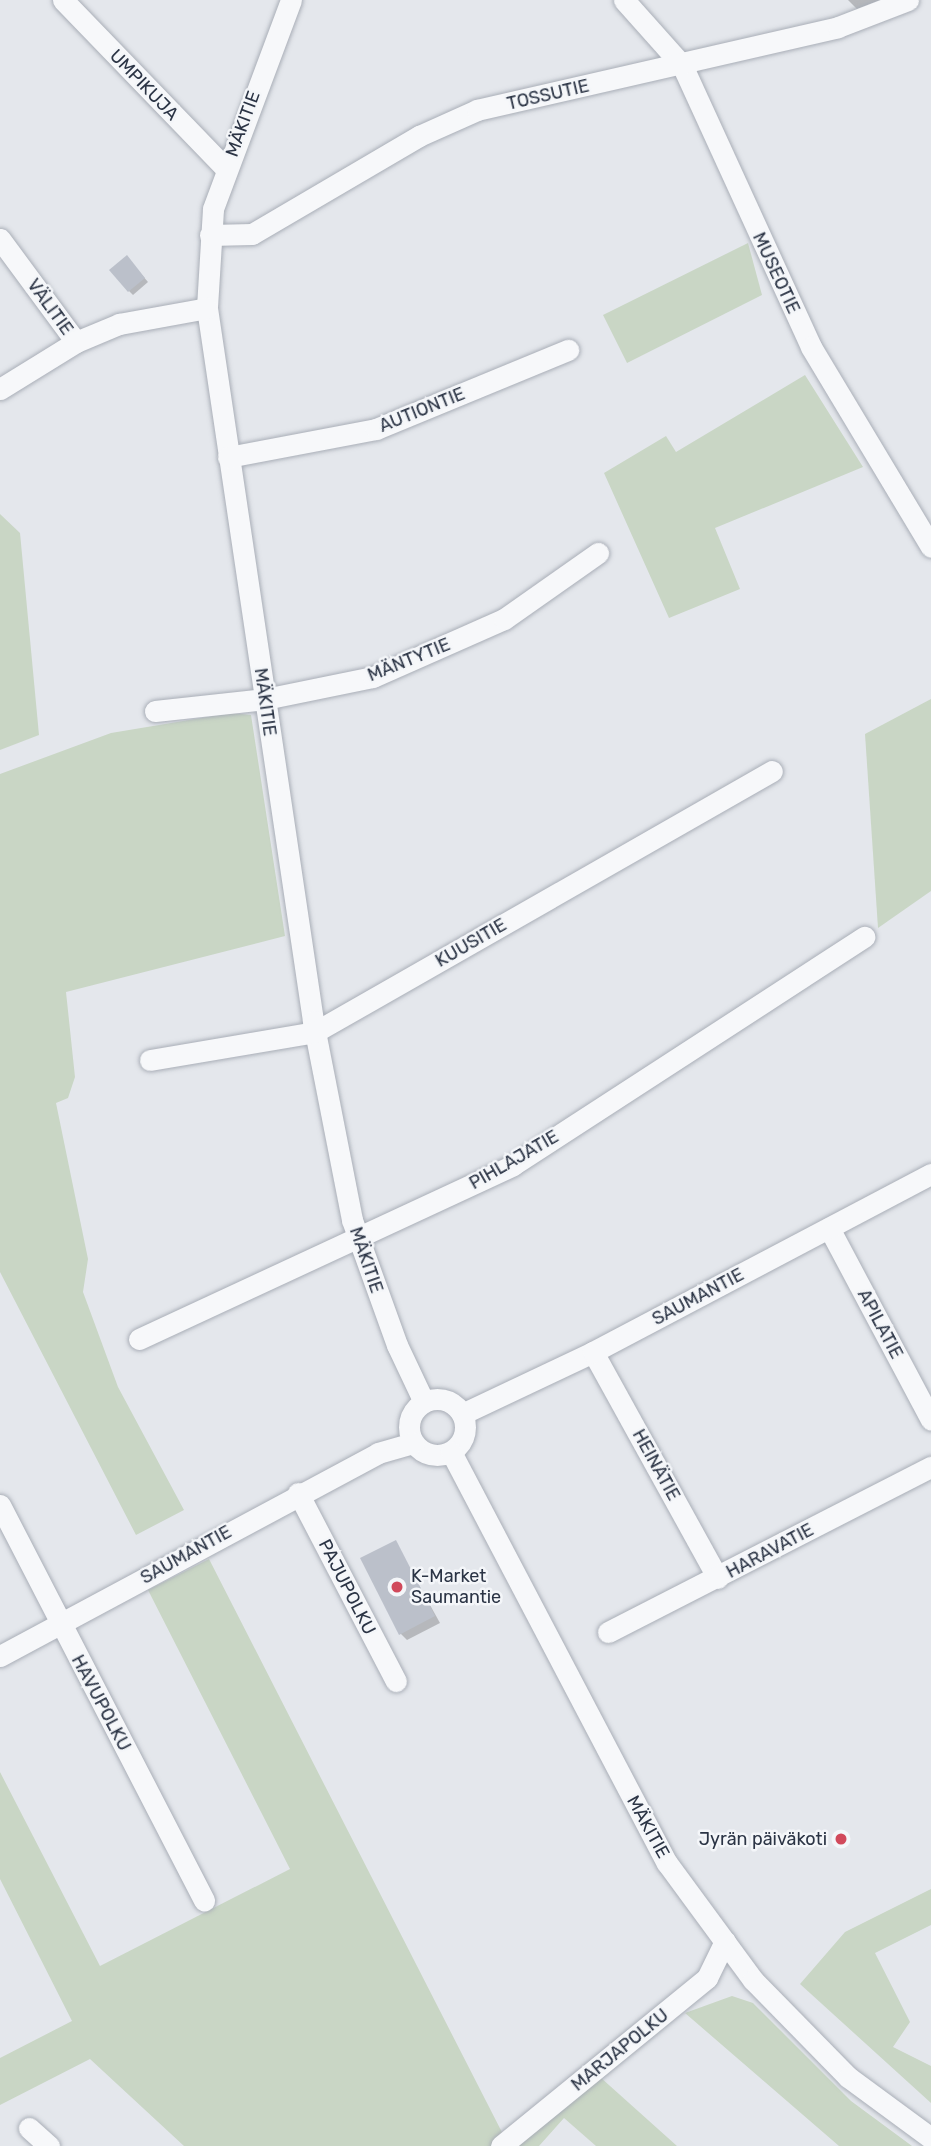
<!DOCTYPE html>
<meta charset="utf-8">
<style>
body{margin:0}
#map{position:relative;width:931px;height:2146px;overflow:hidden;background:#e4e7ec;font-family:Rubik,sans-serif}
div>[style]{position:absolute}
.green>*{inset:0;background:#c9d6c5}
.shadow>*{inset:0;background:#0003}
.building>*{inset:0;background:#bbc0ca}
.roads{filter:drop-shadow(0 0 2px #a9aeb7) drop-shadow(0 0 2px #a9aeb7)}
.minor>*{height:21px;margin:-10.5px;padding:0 10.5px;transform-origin:10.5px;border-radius:10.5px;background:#f7f8fa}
.minor>.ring{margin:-10.5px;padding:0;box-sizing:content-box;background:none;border:21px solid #f7f8fa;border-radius:50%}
.dots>*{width:19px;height:19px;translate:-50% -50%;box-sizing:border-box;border:4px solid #f4f6f9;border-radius:50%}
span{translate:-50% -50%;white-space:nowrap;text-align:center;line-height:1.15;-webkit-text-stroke:5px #f4f6f9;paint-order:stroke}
.street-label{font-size:18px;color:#2b3445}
.poi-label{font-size:18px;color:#2b3445}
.left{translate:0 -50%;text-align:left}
.right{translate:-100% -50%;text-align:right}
</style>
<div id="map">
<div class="green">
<i style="clip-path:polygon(748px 243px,762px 295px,627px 363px,603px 315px)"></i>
<i style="clip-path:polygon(805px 375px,863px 467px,715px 528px,740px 589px,669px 618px,604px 473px,666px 436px,676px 452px)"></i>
<i style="clip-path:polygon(0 514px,20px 533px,39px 735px,0 750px)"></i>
<i style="clip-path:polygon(931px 699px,931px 891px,878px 928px,865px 734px)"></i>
<i style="clip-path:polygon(231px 713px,251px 715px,285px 936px,66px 992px,75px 1077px,68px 1098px,56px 1103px,88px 1259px,83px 1292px,118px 1387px,184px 1510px,136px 1535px,0 1272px,0 774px,111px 733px)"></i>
<i style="clip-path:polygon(209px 1559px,509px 2146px,184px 2146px,90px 2059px,0 2105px,0 2058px,72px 2021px,0 1879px,0 1772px,100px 1966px,290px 1869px,148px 1590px)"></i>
<i style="clip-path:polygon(931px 1889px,931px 1925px,875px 1953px,910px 2022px,893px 2047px,931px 2066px,931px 2103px,800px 1984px,845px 1932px)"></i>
<i style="clip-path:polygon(732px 1996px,753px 2003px,851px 2101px,912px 2146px,839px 2146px,685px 2013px)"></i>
<i style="clip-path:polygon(600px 2077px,677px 2146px,596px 2146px,564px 2118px,539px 2146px,510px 2146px)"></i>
</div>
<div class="shadow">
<i style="clip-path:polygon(848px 0,880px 0,857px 9px)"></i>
<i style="clip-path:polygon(130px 261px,148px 282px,133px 295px,129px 291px)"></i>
<i style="clip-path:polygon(395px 1542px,440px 1623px,407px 1640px,401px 1634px)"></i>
</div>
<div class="building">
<i style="clip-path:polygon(127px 255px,145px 278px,128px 292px,109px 270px)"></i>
<i style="clip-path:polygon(396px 1540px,435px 1616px,399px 1635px,360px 1558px)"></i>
</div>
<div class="roads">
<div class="minor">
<i style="left:63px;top:0;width:235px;rotate:46deg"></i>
<i style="left:291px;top:0;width:223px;rotate:110.5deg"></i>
<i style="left:213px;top:209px;width:99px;rotate:93.5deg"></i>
<i style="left:207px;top:308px;width:721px;rotate:81.54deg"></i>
<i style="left:313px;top:1021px;width:203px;rotate:78.9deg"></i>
<i style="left:352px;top:1220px;width:133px;rotate:70.2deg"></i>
<i style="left:397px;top:1345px;width:63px;rotate:64.7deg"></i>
<i style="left:624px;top:0;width:87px;rotate:48.3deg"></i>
<i style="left:682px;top:65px;width:310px;rotate:65.4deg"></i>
<i style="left:811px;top:347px;width:233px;rotate:59deg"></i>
<i style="left:210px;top:235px;width:42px;rotate:-1.4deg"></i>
<i style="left:252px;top:234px;width:194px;rotate:-30.4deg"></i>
<i style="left:419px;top:136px;width:64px;rotate:-24.1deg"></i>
<i style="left:477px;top:110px;width:370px;rotate:-12.9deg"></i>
<i style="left:838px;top:27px;width:75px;rotate:-21.1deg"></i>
<i style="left:0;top:239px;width:128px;rotate:53.6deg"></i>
<i style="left:0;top:389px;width:89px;rotate:-31.7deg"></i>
<i style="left:76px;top:342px;width:47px;rotate:-22.7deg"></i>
<i style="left:119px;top:324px;width:89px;rotate:-10.3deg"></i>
<i style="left:228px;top:457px;width:151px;rotate:-10.7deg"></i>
<i style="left:376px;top:429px;width:208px;rotate:-22.4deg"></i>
<i style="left:155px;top:711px;width:111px;rotate:-6.2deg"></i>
<i style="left:265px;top:699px;width:110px;rotate:-11.5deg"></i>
<i style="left:373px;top:677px;width:143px;rotate:-23.9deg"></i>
<i style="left:504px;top:619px;width:115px;rotate:-35.1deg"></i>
<i style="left:150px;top:1060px;width:167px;rotate:-9.6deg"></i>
<i style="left:315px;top:1032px;width:526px;rotate:-29.73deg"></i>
<i style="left:829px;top:1228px;width:217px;rotate:62deg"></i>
<i style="left:139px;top:1339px;width:412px;rotate:-24.9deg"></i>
<i style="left:513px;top:1165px;width:419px;rotate:-33deg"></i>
<i style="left:593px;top:1352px;width:258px;rotate:61.1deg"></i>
<i class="ring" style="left:409px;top:1399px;width:35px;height:35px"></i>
<i style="left:462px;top:1414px;width:145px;rotate:-25.3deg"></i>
<i style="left:593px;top:1352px;width:382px;rotate:-27.8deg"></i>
<i style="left:451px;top:1452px;width:464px;rotate:62.3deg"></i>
<i style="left:667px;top:1863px;width:145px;rotate:53.7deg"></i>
<i style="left:753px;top:1980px;width:136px;rotate:45.6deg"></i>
<i style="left:848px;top:2077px;width:103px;rotate:36.3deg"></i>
<i style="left:298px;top:1493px;width:212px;rotate:62.5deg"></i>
<i style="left:0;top:1505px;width:445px;rotate:62.7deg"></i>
<i style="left:608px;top:1632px;width:363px;rotate:-27.1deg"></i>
<i style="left:0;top:1656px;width:429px;rotate:-28.2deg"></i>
<i style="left:378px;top:1453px;width:37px;rotate:-16deg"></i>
<i style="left:29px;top:2128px;width:27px;rotate:42deg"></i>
<i style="left:501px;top:2146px;width:266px;rotate:-39.2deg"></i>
<i style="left:707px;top:1978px;width:41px;rotate:-64.1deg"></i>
</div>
</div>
<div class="dots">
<i style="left:397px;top:1587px;background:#d1495b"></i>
<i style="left:841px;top:1839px;background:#d1495b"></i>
</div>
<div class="street-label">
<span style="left:144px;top:85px;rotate:46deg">UMPIKUJA</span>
<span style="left:548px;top:95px;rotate:-13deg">TOSSUTIE</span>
<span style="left:243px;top:124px;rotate:-70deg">MÄKITIE</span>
<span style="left:776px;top:273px;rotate:65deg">MUSEOTIE</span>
<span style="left:50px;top:307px;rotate:54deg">VÄLITIE</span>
<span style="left:422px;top:410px;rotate:-22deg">AUTIONTIE</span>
<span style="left:409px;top:660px;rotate:-22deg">MÄNTYTIE</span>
<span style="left:265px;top:702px;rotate:82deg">MÄKITIE</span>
<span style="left:471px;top:943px;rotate:-30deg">KUUSITIE</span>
<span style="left:514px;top:1160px;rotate:-30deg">PIHLAJATIE</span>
<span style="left:366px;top:1260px;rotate:71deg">MÄKITIE</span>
<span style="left:698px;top:1297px;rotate:-28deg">SAUMANTIE</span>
<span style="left:880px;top:1324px;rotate:62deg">APILATIE</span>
<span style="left:656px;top:1465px;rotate:61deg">HEINÄTIE</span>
<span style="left:770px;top:1551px;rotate:-28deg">HARAVATIE</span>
<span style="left:186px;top:1555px;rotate:-29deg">SAUMANTIE</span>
<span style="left:347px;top:1587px;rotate:63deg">PAJUPOLKU</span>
<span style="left:101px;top:1703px;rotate:62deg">HAVUPOLKU</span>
<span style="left:648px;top:1827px;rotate:61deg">MÄKITIE</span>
<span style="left:620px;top:2050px;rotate:-39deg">MARJAPOLKU</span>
</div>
<div class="poi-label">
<span class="left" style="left:411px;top:1587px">K-Market<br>Saumantie</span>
<span class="right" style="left:827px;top:1839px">Jyrän päiväkoti</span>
</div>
</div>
